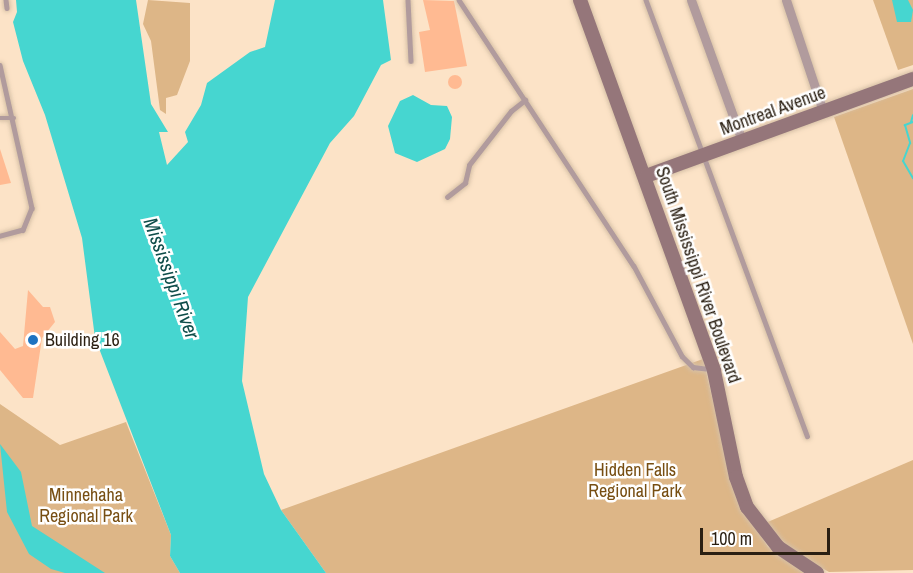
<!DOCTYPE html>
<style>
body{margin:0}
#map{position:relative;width:913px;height:573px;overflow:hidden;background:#fce3c7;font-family:"Archivo Narrow",sans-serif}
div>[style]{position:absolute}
.green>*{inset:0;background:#ddb687}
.water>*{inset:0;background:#46d6d0}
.stream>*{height:2px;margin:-1px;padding:0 1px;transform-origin:1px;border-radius:1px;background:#46d6d0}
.building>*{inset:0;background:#ffba92}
.round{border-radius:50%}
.roads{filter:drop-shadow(0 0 2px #d6c0a6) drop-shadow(0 0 2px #d6c0a6)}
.lane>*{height:4.5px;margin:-2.25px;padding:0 2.25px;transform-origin:2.25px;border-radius:2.25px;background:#b19b9d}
.street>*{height:9px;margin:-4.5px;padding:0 4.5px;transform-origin:4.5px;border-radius:4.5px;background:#b19b9d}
.secondary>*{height:14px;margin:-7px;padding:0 7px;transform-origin:7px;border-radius:7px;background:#95767a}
.dots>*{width:16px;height:16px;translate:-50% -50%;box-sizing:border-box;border:3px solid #fff;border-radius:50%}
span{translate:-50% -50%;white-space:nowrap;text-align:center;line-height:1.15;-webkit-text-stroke:5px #fff;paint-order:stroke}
.street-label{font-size:18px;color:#2a1f12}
.poi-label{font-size:18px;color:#2a1f12}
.left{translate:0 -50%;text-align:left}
.park-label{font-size:18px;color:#774e12}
.water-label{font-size:20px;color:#0e4d4a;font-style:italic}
.scale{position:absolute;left:700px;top:528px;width:130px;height:27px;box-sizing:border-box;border:3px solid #2a1f12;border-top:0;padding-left:8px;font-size:18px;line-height:21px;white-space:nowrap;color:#2a1f12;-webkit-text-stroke:4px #fff;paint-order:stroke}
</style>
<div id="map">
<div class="green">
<i style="clip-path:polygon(148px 0,190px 3px,190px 61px,177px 95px,166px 98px,166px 114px,160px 110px,151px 41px,143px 24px)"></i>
<i style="clip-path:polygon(873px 0,913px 0,913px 65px,898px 70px)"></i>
<i style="clip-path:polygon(913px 89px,913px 344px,834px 117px)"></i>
<i style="clip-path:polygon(703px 359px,736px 498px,768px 547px,804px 573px,326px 573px,281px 510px)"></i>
<i style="clip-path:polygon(0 404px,60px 445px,126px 422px,171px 535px,170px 556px,180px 573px,0 573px)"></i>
<i style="clip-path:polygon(913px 460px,913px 570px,829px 572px,782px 546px,763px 524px)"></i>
</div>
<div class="water">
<i style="clip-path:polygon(16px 0,136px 0,151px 104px,168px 132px,159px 132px,167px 165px,188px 142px,185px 132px,201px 105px,207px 83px,250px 52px,265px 47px,275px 0,383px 0,391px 60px,381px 65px,354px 116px,330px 143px,248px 297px,242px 381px,264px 474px,281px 510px,326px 573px,180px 573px,170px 556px,171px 535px,95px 338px,82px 238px,45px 115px,23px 61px,13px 22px,17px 12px)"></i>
<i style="clip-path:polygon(892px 0,908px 0,913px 10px,911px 22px,897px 22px)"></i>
<i style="clip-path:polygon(413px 95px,431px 105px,447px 106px,452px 117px,450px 139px,445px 149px,417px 162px,395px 153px,388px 126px,400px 101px)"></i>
<i style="clip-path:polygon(0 444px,21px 472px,32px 526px,105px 573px,65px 573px,51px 569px,29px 554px,7px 512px)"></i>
</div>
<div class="stream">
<i style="left:911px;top:122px;width:7px;rotate:-74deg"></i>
<i style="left:913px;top:122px;width:9px;rotate:159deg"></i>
<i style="left:905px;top:125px;width:19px;rotate:74deg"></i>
<i style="left:910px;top:143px;width:19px;rotate:111deg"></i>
<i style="left:903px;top:161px;width:20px;rotate:60deg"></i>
</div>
<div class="building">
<i style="clip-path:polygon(423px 0,454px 1px,467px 66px,425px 72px,419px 32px,430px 30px)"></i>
<i class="round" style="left:448px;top:75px;width:14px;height:14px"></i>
<i style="clip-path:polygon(0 149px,11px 183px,0 185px)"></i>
<i style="clip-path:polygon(28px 290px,43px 307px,50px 307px,55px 322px,42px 338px,33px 398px,23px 398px,0 370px,0 332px,15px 349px,23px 346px)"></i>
</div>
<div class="roads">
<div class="lane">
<i style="left:6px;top:0;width:8px;rotate:83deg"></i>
<i style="left:408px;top:0;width:61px;rotate:87.2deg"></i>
<i style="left:459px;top:0;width:318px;rotate:56.7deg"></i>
<i style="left:634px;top:266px;width:102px;rotate:61.9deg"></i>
<i style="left:682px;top:356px;width:16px;rotate:45deg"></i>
<i style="left:693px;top:367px;width:17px;rotate:7deg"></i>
<i style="left:646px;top:0;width:465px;rotate:69.7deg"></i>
<i style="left:0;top:65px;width:147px;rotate:77.4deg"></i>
<i style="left:32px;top:208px;width:24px;rotate:112deg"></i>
<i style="left:23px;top:230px;width:24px;rotate:165deg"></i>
<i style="left:0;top:118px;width:14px"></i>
<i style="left:447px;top:197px;width:23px;rotate:-38deg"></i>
<i style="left:465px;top:183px;width:18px;rotate:-77deg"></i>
<i style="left:469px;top:165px;width:68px;rotate:-52.1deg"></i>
<i style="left:511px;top:111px;width:18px;rotate:-38deg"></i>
</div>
<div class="street">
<i style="left:691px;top:0;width:150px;rotate:70.1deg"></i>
<i style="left:786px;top:0;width:117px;rotate:71.6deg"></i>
</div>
<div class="secondary">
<i style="left:580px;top:0;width:394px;rotate:70.1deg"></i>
<i style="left:714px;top:371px;width:108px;rotate:78.3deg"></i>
<i style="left:736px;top:477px;width:32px;rotate:70deg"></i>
<i style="left:747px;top:507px;width:51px;rotate:52.2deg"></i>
<i style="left:778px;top:547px;width:47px;rotate:33.7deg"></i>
<i style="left:646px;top:176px;width:284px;rotate:-20deg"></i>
</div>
</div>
<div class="dots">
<i style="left:33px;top:340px;background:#1d73c1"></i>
</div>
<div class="street-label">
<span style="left:773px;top:111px;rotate:-20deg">Montreal Avenue</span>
<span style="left:698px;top:275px;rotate:71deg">South Mississippi River Boulevard</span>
</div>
<div class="poi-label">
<span class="left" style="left:45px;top:340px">Building 16</span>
</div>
<div class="park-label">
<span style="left:635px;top:481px">Hidden Falls<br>Regional Park</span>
<span style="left:86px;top:506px">Minnehaha<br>Regional Park</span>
</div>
<div class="water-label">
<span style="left:172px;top:278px;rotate:70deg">Mississippi River</span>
</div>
<div class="scale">100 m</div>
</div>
